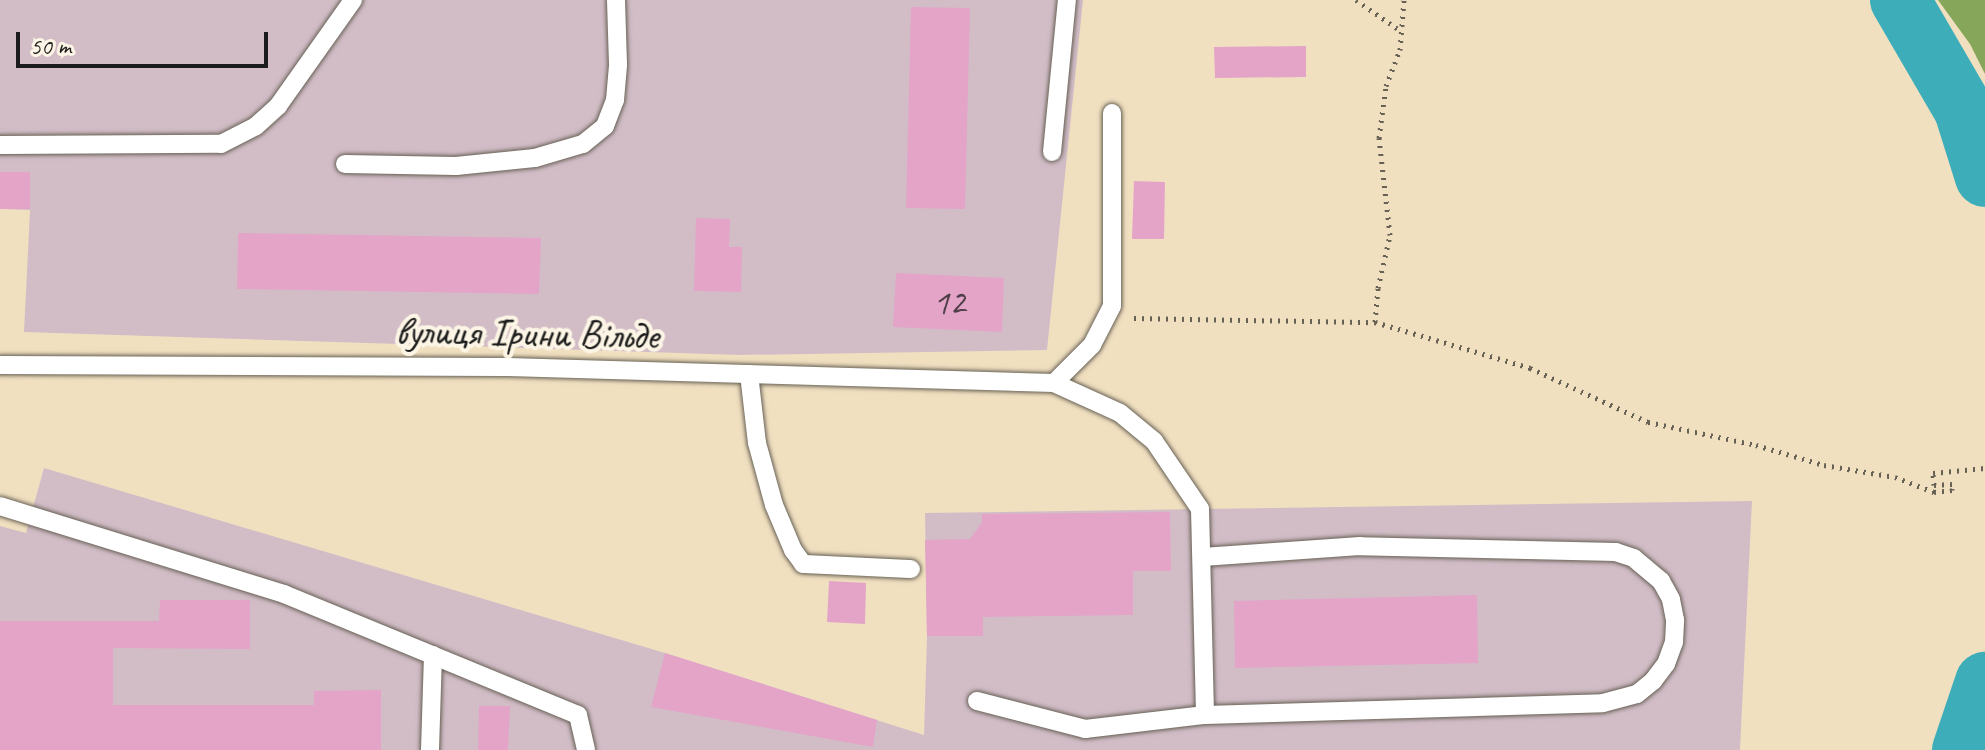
<!DOCTYPE html>
<meta charset="utf-8">
<style>
body{margin:0}
#map{position:relative;width:1985px;height:750px;overflow:hidden;background:#f1e0c0;font-family:Caveat,sans-serif}
div>[style]{position:absolute}
.industrial>*{inset:0;background:#d2bdc7}
.forest>*{inset:0;background:#86a65a}
.river>*{height:60px;margin:-30px;padding:0 30px;transform-origin:30px;border-radius:30px;background:#3dadba}
.building>*{inset:0;background:#e3a4c8}
.path>*{height:5px;margin-top:-2.5px;transform-origin:0;background:repeating-linear-gradient(90deg,#676155 0 2px,transparent 0 8px)}
.roads{filter:drop-shadow(0 0 2px #676155) drop-shadow(0 0 2px #676155)}
.service>*{height:18px;margin:-9px;padding:0 9px;transform-origin:9px;border-radius:9px;background:#fff}
span{translate:-50% -50%;white-space:nowrap;text-align:center;line-height:1.15;-webkit-text-stroke:8px #fcf5e5;paint-order:stroke}
.number-label{font-size:36px;color:#4e3e47}
.number-label span{-webkit-text-stroke-width:0}
.street-label{font-size:40px;color:#1c1c1c}
.scale{position:absolute;left:16px;top:32px;width:252px;height:36px;box-sizing:border-box;border:4px solid #1c1c1c;border-top:0;padding-left:10px;font-size:24px;line-height:28px;white-space:nowrap;color:#1c1c1c;-webkit-text-stroke:6px #fcf5e5;paint-order:stroke}
</style>
<div id="map">
<div class="industrial">
<i style="clip-path:polygon(0 0,1083px 0,1047px 350px,740px 355px,24px 332px,30px 210px,0 209px)"></i>
<i style="clip-path:polygon(44px 468px,665px 653px,924px 735px,927px 636px,925px 513px,1752px 501px,1740px 750px,0 750px,0 526px,26px 533px)"></i>
</div>
<div class="forest">
<i style="clip-path:polygon(1938px 0,1985px 0,1985px 74px,1970px 44px)"></i>
</div>
<div class="river">
<i style="left:1900px;top:0;width:127px;rotate:59.8deg"></i>
<i style="left:1964px;top:110px;width:70px;rotate:72.6deg"></i>
<i style="left:1962px;top:750px;width:72px;rotate:-71.3deg"></i>
</div>
<div class="building">
<i style="clip-path:polygon(911px 7px,970px 8px,965px 209px,906px 208px)"></i>
<i style="clip-path:polygon(1306px 46px,1306px 77px,1215px 78px,1214px 47px)"></i>
<i style="clip-path:polygon(0 172px,30px 172px,30px 209px,0 209px)"></i>
<i style="clip-path:polygon(1134px 181px,1165px 182px,1164px 239px,1132px 239px)"></i>
<i style="clip-path:polygon(696px 218px,730px 219px,729px 247px,742px 247px,741px 292px,694px 291px)"></i>
<i style="clip-path:polygon(238px 233px,541px 238px,539px 294px,237px 289px)"></i>
<i style="clip-path:polygon(896px 273px,1004px 278px,1002px 332px,893px 327px)"></i>
<i style="clip-path:polygon(1170px 512px,1171px 571px,1133px 571px,1133px 615px,983px 617px,983px 636px,927px 636px,925px 540px,970px 539px,982px 522px,982px 514px)"></i>
<i style="clip-path:polygon(829px 581px,866px 583px,865px 624px,827px 622px)"></i>
<i style="clip-path:polygon(1477px 595px,1478px 663px,1235px 668px,1234px 601px)"></i>
<i style="clip-path:polygon(160px 600px,250px 600px,250px 649px,113px 648px,113px 705px,314px 705px,314px 691px,381px 690px,381px 750px,0 750px,0 621px,159px 621px)"></i>
<i style="clip-path:polygon(665px 653px,877px 720px,873px 747px,651px 707px)"></i>
<i style="clip-path:polygon(479px 706px,510px 706px,508px 750px,478px 750px)"></i>
</div>
<div class="path">
<i style="left:1356px;top:0;width:55px;rotate:34.6deg"></i>
<i style="left:1134px;top:318px;width:241px;rotate:1deg"></i>
<i style="left:1375px;top:322px;width:162px;rotate:16.5deg"></i>
<i style="left:1530px;top:368px;width:130px;rotate:24.6deg"></i>
<i style="left:1648px;top:422px;width:110px;rotate:12deg"></i>
<i style="left:1756px;top:445px;width:71px;rotate:16.4deg"></i>
<i style="left:1824px;top:465px;width:72px;rotate:9.6deg"></i>
<i style="left:1895px;top:477px;width:42px;rotate:21deg"></i>
<i style="left:1934px;top:492px;width:18px;rotate:-6deg"></i>
<i style="left:1952px;top:490px;width:6px;rotate:-90deg"></i>
<i style="left:1375px;top:322px;width:34px;rotate:-85deg"></i>
<i style="left:1378px;top:288px;width:54px;rotate:-77.2deg"></i>
<i style="left:1390px;top:235px;width:98px;rotate:-96.5deg"></i>
<i style="left:1379px;top:138px;width:52px;rotate:-82.3deg"></i>
<i style="left:1386px;top:86px;width:39px;rotate:-69deg"></i>
<i style="left:1400px;top:50px;width:50px;rotate:-85.4deg"></i>
<i style="left:1952px;top:484px;width:18px;rotate:177deg"></i>
<i style="left:1934px;top:485px;width:12px;rotate:-95deg"></i>
<i style="left:1933px;top:473px;width:52px;rotate:-5.5deg"></i>
</div>
<div class="roads">
<div class="service">
<i style="left:0;top:145px;width:221px;rotate:-0.3deg"></i>
<i style="left:221px;top:144px;width:39px;rotate:-27deg"></i>
<i style="left:256px;top:126px;width:30px;rotate:-42deg"></i>
<i style="left:278px;top:106px;width:130px;rotate:-54.7deg"></i>
<i style="left:1052px;top:152px;width:153px;rotate:-84.4deg"></i>
<i style="left:345px;top:164px;width:111px;rotate:1deg"></i>
<i style="left:456px;top:166px;width:79px;rotate:-5.8deg"></i>
<i style="left:535px;top:158px;width:50px;rotate:-16.3deg"></i>
<i style="left:583px;top:144px;width:28px;rotate:-39deg"></i>
<i style="left:605px;top:126px;width:28px;rotate:-69deg"></i>
<i style="left:615px;top:100px;width:36px;rotate:-85deg"></i>
<i style="left:618px;top:64px;width:64px;rotate:-91.8deg"></i>
<i style="left:0;top:365px;width:508px;rotate:0.23deg"></i>
<i style="left:508px;top:367px;width:546px;rotate:1.68deg"></i>
<i style="left:1054px;top:383px;width:72px;rotate:24.4deg"></i>
<i style="left:1120px;top:413px;width:44px;rotate:39.5deg"></i>
<i style="left:1154px;top:441px;width:82px;rotate:55.9deg"></i>
<i style="left:1200px;top:509px;width:206px;rotate:88.6deg"></i>
<i style="left:749px;top:374px;width:69px;rotate:83.4deg"></i>
<i style="left:757px;top:443px;width:64px;rotate:74.7deg"></i>
<i style="left:774px;top:505px;width:49px;rotate:67.1deg"></i>
<i style="left:793px;top:550px;width:17px;rotate:54deg"></i>
<i style="left:803px;top:564px;width:108px;rotate:2.7deg"></i>
<i style="left:1054px;top:383px;width:54px;rotate:-45deg"></i>
<i style="left:1092px;top:345px;width:44px;rotate:-62.9deg"></i>
<i style="left:1112px;top:306px;width:193px;rotate:-90deg"></i>
<i style="left:0;top:506px;width:297px;rotate:17.2deg"></i>
<i style="left:284px;top:594px;width:318px;rotate:22.4deg"></i>
<i style="left:578px;top:715px;width:36px;rotate:77deg"></i>
<i style="left:977px;top:701px;width:112px;rotate:14.5deg"></i>
<i style="left:1085px;top:729px;width:121px;rotate:-6.7deg"></i>
<i style="left:1205px;top:715px;width:398px;rotate:-1.7deg"></i>
<i style="left:1603px;top:703px;width:35px;rotate:-15deg"></i>
<i style="left:1637px;top:694px;width:21px;rotate:-39deg"></i>
<i style="left:1653px;top:681px;width:21px;rotate:-53deg"></i>
<i style="left:1666px;top:664px;width:23px;rotate:-70deg"></i>
<i style="left:1674px;top:642px;width:22px;rotate:-87deg"></i>
<i style="left:1675px;top:620px;width:21px;rotate:-101deg"></i>
<i style="left:1671px;top:599px;width:21px;rotate:-119deg"></i>
<i style="left:1661px;top:581px;width:35px;rotate:-140deg"></i>
<i style="left:1634px;top:558px;width:19px;rotate:-162deg"></i>
<i style="left:1616px;top:552px;width:256px;rotate:-178.7deg"></i>
<i style="left:1360px;top:546px;width:158px;rotate:176deg"></i>
<i style="left:430px;top:750px;width:95px;rotate:-88.2deg"></i>
</div>
</div>
<div class="number-label">
<span style="left:949px;top:303px">12</span>
</div>
<div class="street-label">
<span style="left:527px;top:333px;rotate:1deg">вулиця Ірини Вільде</span>
</div>
<div class="scale">50 m</div>
</div>
